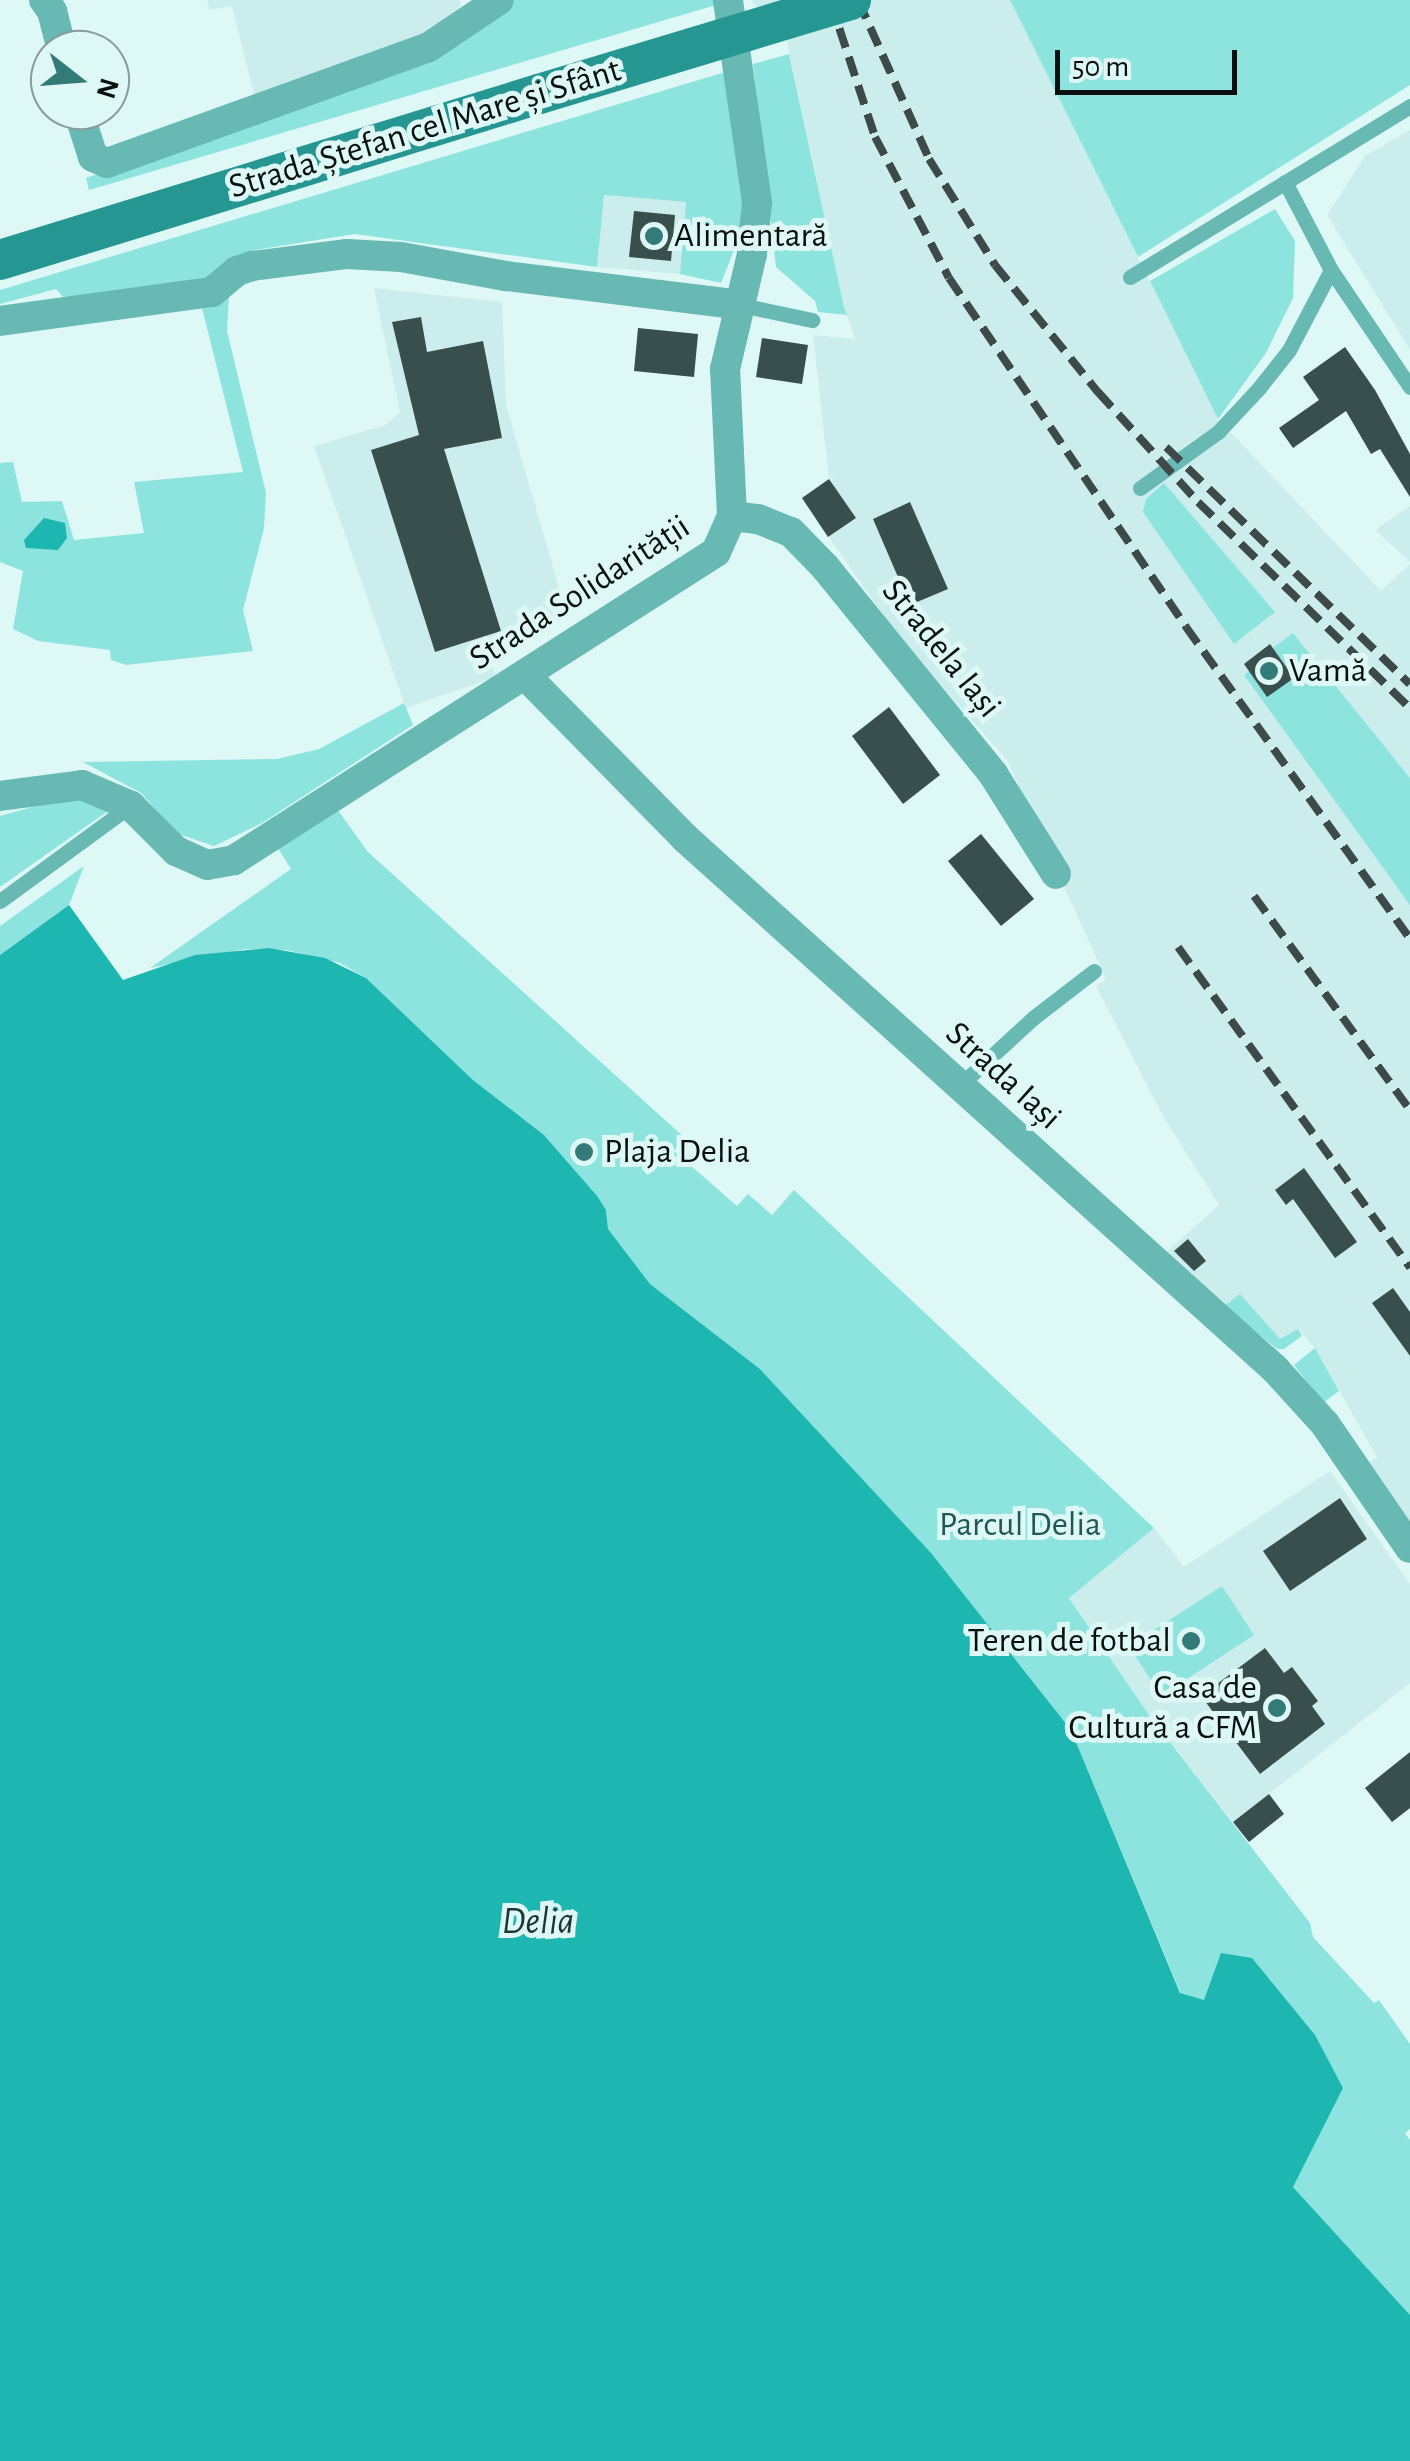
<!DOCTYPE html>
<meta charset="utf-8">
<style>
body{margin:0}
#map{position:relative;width:1410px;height:2461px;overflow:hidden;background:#def8f6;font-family:"Alegreya Sans",sans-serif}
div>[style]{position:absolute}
.built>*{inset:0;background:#cbeeec}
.green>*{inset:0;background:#8de4df}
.water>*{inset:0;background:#1db6b1}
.building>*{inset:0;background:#394f4e}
.service>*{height:15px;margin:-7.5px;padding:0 7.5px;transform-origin:7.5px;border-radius:7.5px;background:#68b8b4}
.minor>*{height:30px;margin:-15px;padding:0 15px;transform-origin:15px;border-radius:15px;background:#68b8b4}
.secondary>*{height:40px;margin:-20px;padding:0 20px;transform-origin:20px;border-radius:20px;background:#269692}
.rail>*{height:8px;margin-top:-4px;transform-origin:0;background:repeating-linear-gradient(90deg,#3d4a49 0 20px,transparent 0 30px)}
.secondary-bridge>*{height:40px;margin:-20px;padding:0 20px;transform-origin:20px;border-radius:20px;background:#269692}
.dots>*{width:28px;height:28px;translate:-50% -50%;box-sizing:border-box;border:5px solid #def8f6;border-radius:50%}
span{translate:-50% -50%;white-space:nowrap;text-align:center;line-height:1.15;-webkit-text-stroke:10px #def8f6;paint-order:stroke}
.street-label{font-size:35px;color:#07100f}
.poi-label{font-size:35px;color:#07100f}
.left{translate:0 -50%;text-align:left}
.right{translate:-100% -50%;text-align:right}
.park-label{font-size:35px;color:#1f5855}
.water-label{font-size:38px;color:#1e3534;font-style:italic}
.north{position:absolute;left:30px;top:30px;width:100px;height:100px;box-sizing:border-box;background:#def8f6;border:2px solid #889b9a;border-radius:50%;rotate:107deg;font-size:28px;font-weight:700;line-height:40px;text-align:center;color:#07100f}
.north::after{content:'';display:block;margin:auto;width:35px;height:45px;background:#337b78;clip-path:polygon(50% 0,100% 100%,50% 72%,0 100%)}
.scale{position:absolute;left:1055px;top:50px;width:182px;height:45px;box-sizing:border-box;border:5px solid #07100f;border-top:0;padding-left:12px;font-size:30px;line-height:35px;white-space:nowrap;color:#07100f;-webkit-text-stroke:8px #def8f6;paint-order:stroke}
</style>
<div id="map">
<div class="built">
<i style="clip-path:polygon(207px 0,460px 0,461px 6px,432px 33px,256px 102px,232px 6px,209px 10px)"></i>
<i style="clip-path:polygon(751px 0,1010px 0,1218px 419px,1381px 591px,1410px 564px,1410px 1524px,1368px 1463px,1377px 1457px,1315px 1348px,1298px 1329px,1280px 1339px,1220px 1309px,1165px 1253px,1219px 1205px,1163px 1116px,1096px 986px,1106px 979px,1007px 760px,901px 641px,802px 498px,837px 476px,829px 479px,813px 335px,855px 339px,844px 307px,786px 37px)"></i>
<i style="clip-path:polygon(1410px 130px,1410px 350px,1327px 215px,1365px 156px)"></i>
<i style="clip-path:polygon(603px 195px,686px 202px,680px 274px,597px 267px)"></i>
<i style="clip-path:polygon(374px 288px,502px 302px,506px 405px,567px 615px,488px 656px,496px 677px,406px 708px,314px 446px,386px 425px,400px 412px)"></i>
<i style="clip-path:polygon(1410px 506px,1410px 562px,1375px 530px)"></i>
<i style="clip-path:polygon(1330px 1471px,1410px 1584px,1410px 1683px,1233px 1822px,1149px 1715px,1069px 1597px,1154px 1528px,1184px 1567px)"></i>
</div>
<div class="green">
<i style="clip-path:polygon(508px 0,715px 0,716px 5px,89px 190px,86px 178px,433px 54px)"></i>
<i style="clip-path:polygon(1010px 0,1410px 0,1410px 85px,1138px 257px)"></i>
<i style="clip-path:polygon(789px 54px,844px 307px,847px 315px,818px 312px,815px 301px,776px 267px,753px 64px)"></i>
<i style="clip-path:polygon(732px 70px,745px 185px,738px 240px,721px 283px,680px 274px,686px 202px,604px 195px,597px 267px,355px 234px,255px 250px,227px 264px,211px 285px,70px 305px,56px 289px,0 304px,0 290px)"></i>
<i style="clip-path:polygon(1275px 209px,1295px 241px,1293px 298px,1266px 353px,1218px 419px,1150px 281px)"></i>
<i style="clip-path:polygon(229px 297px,227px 331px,266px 493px,264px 528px,243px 610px,253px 651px,126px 665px,111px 660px,110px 650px,38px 641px,13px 629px,23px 571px,0 562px,0 463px,13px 462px,22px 502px,62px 501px,74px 540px,144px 533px,134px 482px,243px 472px,200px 300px)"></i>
<i style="clip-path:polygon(1164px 483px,1275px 612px,1234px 644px,1143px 512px,1146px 499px)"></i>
<i style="clip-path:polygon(1293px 633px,1410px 778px,1410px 905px,1244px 675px,1249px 671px,1294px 678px,1273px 648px)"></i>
<i style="clip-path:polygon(404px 703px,413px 725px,262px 823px,214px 846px,178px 834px,141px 793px,83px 762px,277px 759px,319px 749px)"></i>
<i style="clip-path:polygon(71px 796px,108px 811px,0 887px,0 816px)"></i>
<i style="clip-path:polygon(337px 809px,368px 852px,685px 1138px,674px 1151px,737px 1206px,748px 1194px,772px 1215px,794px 1190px,1154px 1528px,1069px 1598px,1149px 1715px,1310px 1923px,1313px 1937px,1374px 2003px,1379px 2000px,1410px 2044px,1410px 2129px,1405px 2133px,1410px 2140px,1410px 2315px,1293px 2187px,1342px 2088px,1204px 2001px,1181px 1994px,1071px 1730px,930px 1553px,760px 1369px,650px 1284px,608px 1229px,606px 1210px,598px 1197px,544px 1135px,473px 1080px,366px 978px,340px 963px,287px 950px,245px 949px,150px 968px,291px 869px,274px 842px)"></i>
<i style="clip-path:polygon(84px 866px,69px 905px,0 955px,0 926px)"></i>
<i style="clip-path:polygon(1240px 1294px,1280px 1339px,1298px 1329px,1302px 1336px,1284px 1349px,1277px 1349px,1224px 1306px)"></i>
<i style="clip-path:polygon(1315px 1348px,1339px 1391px,1323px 1403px,1294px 1365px)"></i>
<i style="clip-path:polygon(1222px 1586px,1254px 1635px,1161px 1696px,1129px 1646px)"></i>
</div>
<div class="water">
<i style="clip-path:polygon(44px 518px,65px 523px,67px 538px,58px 550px,26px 548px,24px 540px)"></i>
<i style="clip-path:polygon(69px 905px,123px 980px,195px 955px,269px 948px,325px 958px,366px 978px,473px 1080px,544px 1135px,598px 1197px,606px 1210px,608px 1229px,650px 1284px,760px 1369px,931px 1553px,1071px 1730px,1180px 1993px,1204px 2000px,1221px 1953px,1252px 1958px,1315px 2035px,1343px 2088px,1293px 2187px,1410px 2315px,1410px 2461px,0 2461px,0 955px)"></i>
</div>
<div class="building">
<i style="clip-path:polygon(634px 211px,675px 215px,671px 261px,629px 257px)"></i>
<i style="clip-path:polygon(421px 317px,427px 352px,483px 341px,502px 438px,444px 449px,501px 631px,435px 652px,371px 450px,419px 435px,392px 322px)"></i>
<i style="clip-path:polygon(638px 328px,698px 334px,694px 377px,634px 371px)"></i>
<i style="clip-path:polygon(762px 338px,808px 345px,802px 384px,756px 377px)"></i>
<i style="clip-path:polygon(1345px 347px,1375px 390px,1410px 454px,1410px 497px,1380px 449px,1371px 454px,1346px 411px,1293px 448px,1279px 428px,1319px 400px,1303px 377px)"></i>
<i style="clip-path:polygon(829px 479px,856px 518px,828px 537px,802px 498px)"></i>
<i style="clip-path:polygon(910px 502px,948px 589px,910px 605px,873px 519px)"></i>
<i style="clip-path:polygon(1270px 644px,1294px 678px,1267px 697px,1244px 664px)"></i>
<i style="clip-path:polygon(889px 707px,940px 775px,903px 804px,852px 736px)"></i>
<i style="clip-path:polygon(981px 834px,1034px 899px,1001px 926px,948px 861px)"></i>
<i style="clip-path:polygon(1304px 1168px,1357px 1242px,1335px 1258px,1293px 1199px,1286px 1205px,1275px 1190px)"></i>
<i style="clip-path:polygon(1188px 1239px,1206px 1261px,1194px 1271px,1174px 1251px)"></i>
<i style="clip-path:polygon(1393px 1288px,1410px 1312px,1410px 1356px,1372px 1303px)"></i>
<i style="clip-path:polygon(1340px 1498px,1367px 1539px,1290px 1591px,1263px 1551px)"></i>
<i style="clip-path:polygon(1265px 1648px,1284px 1673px,1292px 1667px,1318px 1701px,1312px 1706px,1325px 1724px,1260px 1774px,1201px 1696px)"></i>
<i style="clip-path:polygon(1410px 1752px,1410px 1808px,1392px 1822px,1365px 1788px)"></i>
<i style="clip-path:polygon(1269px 1794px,1284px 1814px,1249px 1842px,1233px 1822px)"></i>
</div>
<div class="service">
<i style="left:1285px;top:182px;width:99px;rotate:62.4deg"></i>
<i style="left:1331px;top:270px;width:141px;rotate:56deg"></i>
<i style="left:1130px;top:277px;width:328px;rotate:-31.4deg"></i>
<i style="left:741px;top:305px;width:73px;rotate:11.9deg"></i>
<i style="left:1140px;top:488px;width:96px;rotate:-35.7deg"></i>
<i style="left:1218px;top:432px;width:60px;rotate:-47deg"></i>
<i style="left:1259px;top:388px;width:48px;rotate:-51.7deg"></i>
<i style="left:1289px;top:350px;width:90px;rotate:-62.3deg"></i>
<i style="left:0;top:901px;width:161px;rotate:-36.2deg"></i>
<i style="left:958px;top:1087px;width:102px;rotate:-42.6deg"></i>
<i style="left:1033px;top:1018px;width:77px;rotate:-37.6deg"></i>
</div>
<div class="minor">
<i style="left:44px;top:0;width:14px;rotate:54deg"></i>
<i style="left:52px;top:11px;width:40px;rotate:75.6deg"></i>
<i style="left:78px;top:110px;width:49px;rotate:72.3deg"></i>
<i style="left:93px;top:157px;width:15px;rotate:23deg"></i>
<i style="left:107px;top:163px;width:342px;rotate:-19.8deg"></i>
<i style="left:429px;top:47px;width:84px;rotate:-33.9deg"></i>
<i style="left:0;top:321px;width:214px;rotate:-7.8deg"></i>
<i style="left:212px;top:292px;width:33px;rotate:-40deg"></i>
<i style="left:237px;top:271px;width:16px;rotate:-18deg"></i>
<i style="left:252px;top:266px;width:96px;rotate:-7.2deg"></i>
<i style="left:347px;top:254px;width:54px;rotate:3.2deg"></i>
<i style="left:401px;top:257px;width:107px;rotate:10.3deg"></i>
<i style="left:506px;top:276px;width:237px;rotate:7deg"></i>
<i style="left:732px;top:516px;width:26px;rotate:7deg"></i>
<i style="left:758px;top:519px;width:35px;rotate:22deg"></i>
<i style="left:791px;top:532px;width:49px;rotate:45.8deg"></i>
<i style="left:825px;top:567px;width:267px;rotate:50.9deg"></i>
<i style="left:993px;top:774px;width:118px;rotate:57.8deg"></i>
<i style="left:526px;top:676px;width:227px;rotate:45.5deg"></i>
<i style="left:685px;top:838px;width:794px;rotate:41.99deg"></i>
<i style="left:1275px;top:1369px;width:74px;rotate:47.7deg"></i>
<i style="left:1325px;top:1424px;width:150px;rotate:55.6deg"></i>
<i style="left:0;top:796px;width:83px;rotate:-7.6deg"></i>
<i style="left:82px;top:785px;width:53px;rotate:23.2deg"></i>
<i style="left:131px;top:806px;width:64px;rotate:45deg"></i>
<i style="left:176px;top:851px;width:34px;rotate:24deg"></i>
<i style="left:207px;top:865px;width:27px;rotate:-10deg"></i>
<i style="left:234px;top:860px;width:572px;rotate:-32.58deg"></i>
<i style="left:716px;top:552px;width:39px;rotate:-66deg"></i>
<i style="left:732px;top:516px;width:147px;rotate:-92.7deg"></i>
<i style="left:725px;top:369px;width:118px;rotate:-76.8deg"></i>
<i style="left:752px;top:254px;width:52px;rotate:-84.5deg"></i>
<i style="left:757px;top:202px;width:204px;rotate:-98.2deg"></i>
</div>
<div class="secondary">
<i style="left:0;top:260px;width:564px;rotate:-17.12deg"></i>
</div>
<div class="rail">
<i style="left:830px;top:0;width:144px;rotate:71.8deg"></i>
<i style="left:875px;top:137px;width:159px;rotate:62.3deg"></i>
<i style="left:949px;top:278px;width:422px;rotate:55.8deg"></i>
<i style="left:1186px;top:627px;width:384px;rotate:54.3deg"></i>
<i style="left:858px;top:0;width:174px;rotate:65.9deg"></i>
<i style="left:929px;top:159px;width:125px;rotate:58.1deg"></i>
<i style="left:995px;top:265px;width:164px;rotate:51deg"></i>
<i style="left:1098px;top:392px;width:149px;rotate:47.7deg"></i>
<i style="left:1198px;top:502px;width:296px;rotate:44.2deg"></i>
<i style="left:1166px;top:447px;width:340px;rotate:44.2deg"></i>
<i style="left:1254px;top:896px;width:265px;rotate:53.9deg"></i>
<i style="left:1178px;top:947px;width:396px;rotate:54.1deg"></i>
</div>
<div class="secondary-bridge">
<i style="left:539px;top:94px;width:326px;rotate:-16.8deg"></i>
</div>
<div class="dots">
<i style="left:654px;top:236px;background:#337b78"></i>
<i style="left:1269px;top:671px;background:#337b78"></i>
<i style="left:584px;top:1152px;background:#337b78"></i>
<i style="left:1191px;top:1641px;background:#337b78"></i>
<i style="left:1277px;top:1708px;background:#337b78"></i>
</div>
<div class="street-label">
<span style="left:425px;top:129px;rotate:-17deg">Strada Ștefan cel Mare și Sfânt</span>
<span style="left:580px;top:593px;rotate:-33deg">Strada Solidarității</span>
<span style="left:941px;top:649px;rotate:51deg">Stradela Iași</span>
<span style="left:1003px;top:1076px;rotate:42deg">Strada Iași</span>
</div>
<div class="poi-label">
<span class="left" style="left:674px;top:236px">Alimentară</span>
<span class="left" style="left:1289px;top:671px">Vamă</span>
<span class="left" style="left:604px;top:1152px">Plaja Delia</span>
<span class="right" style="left:1171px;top:1641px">Teren de fotbal</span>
<span class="right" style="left:1257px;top:1708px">Casa de<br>Cultură a CFM</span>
</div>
<div class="park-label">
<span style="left:1020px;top:1525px">Parcul Delia</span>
</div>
<div class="water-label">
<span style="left:538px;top:1923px">Delia</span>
</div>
<div class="north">N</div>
<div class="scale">50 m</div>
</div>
